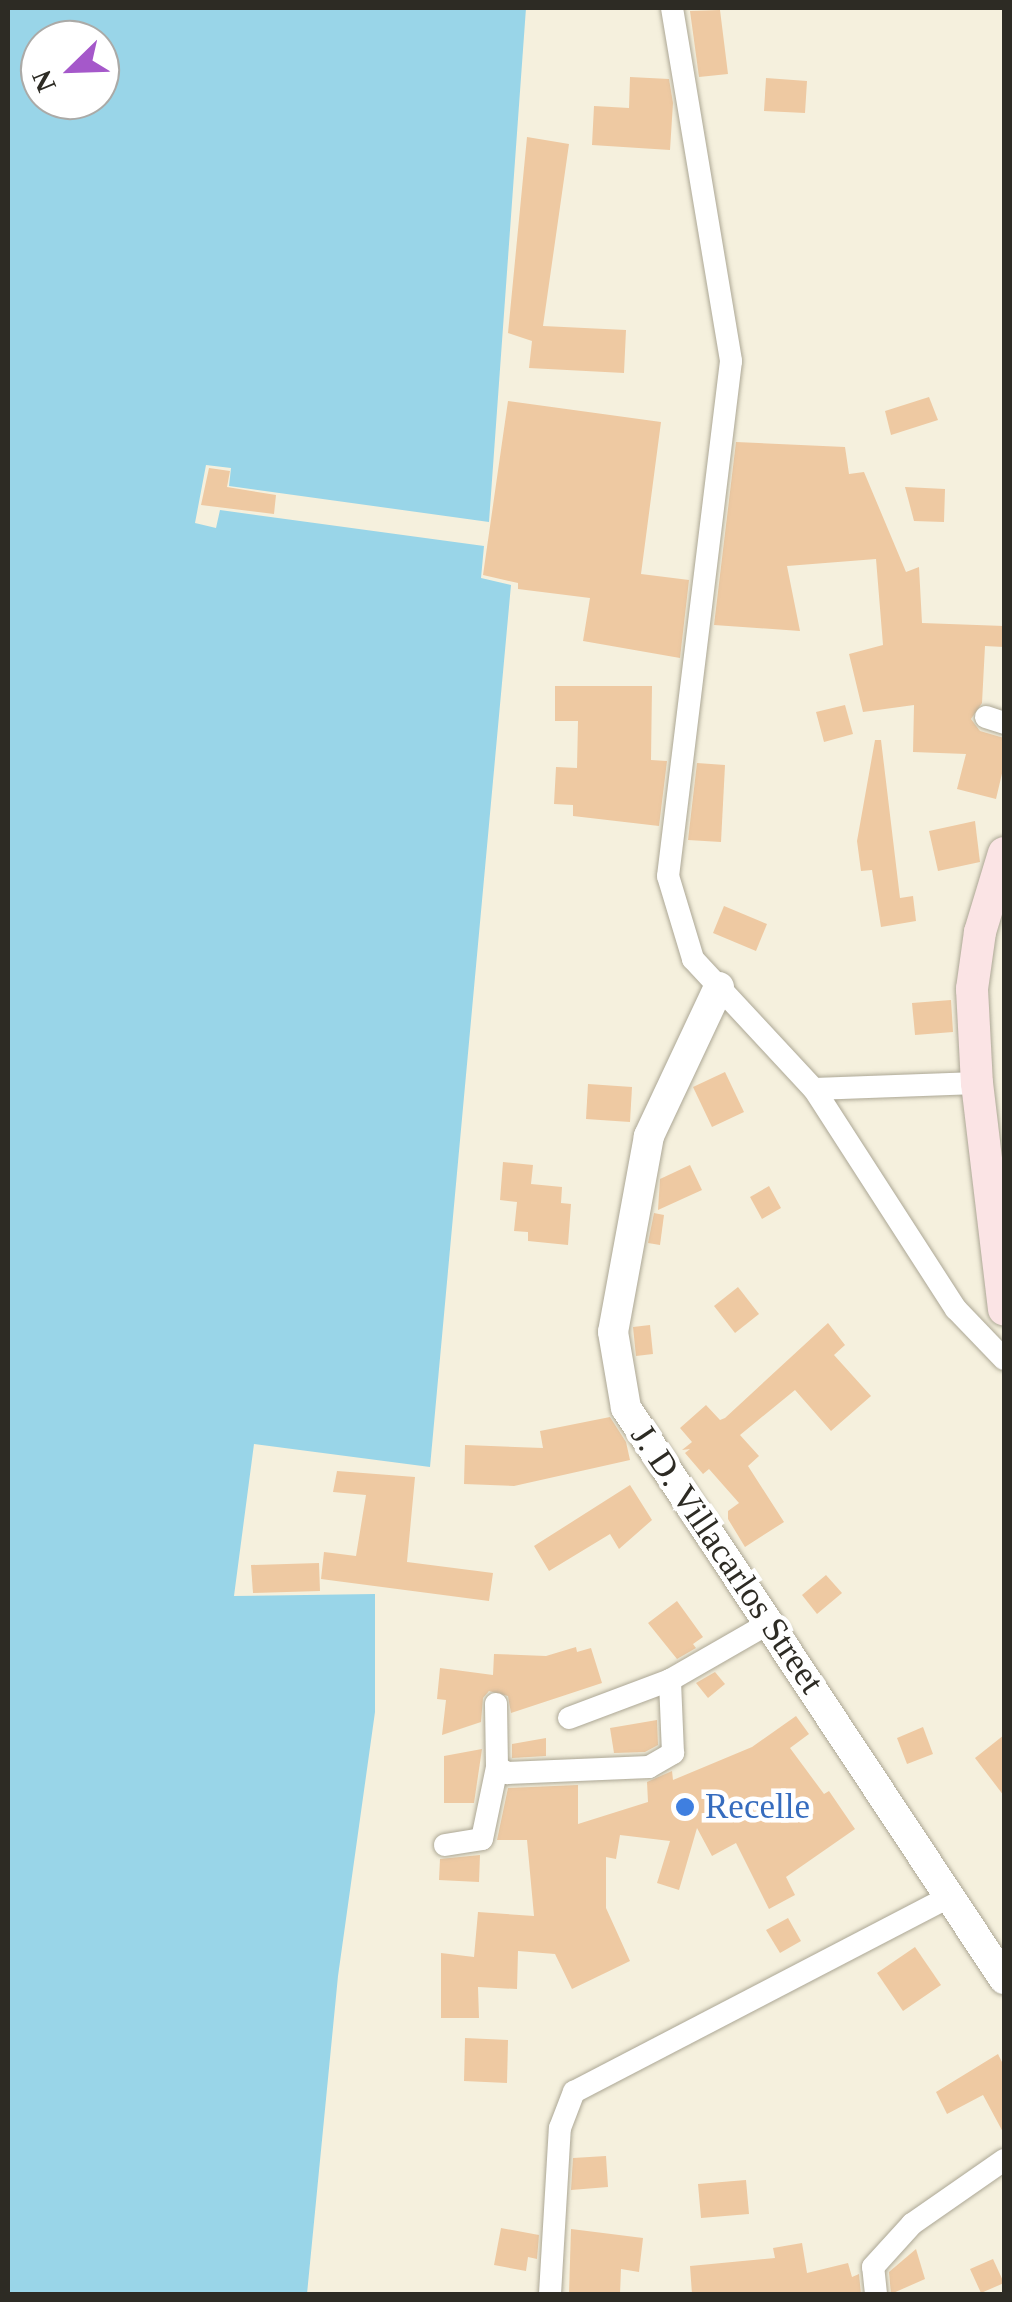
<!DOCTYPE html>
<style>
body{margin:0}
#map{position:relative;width:1012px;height:2302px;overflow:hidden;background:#f5f0dd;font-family:"Times New Roman",serif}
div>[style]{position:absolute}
.water>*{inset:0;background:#99d5e8}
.building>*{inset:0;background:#eec9a2}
.roads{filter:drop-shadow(0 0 2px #aca795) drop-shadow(0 0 2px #aca795)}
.minor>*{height:22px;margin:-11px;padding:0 11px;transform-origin:11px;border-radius:11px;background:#fff}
.tertiary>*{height:30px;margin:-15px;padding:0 15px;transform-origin:15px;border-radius:15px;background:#fff}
.secondary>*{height:32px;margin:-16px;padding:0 16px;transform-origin:16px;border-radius:16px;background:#fbe4e5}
.dots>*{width:28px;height:28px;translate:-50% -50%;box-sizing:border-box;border:5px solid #fff;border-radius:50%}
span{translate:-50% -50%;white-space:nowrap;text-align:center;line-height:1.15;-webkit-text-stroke:9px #fff;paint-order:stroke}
.street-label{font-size:35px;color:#2d2b24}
.shop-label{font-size:35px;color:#366cbe}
.left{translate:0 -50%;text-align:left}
.frame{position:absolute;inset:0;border:10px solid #2d2b24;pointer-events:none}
.north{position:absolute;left:20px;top:20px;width:100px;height:100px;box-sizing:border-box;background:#fff;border:2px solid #abaaa7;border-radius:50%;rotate:247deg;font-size:28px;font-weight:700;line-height:40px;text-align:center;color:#2d2b24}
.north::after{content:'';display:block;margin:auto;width:35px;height:45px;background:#a558ca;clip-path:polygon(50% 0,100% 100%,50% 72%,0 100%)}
</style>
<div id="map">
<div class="water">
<i style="clip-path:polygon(evenodd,8px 8px,526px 8px,489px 522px,229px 486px,231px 468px,206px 465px,195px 523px,216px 528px,220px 510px,484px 546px,481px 578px,511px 585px,430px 1467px,254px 1444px,234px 1596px,375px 1594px,375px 1712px,338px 1976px,307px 2294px,8px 2294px,8px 8px,40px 40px,100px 40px,100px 100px,40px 100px,40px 40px)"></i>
</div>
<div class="building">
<i style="clip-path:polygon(720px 10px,728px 74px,699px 77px,690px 11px)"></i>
<i style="clip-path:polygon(630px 77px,669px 79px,673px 103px,670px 150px,592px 145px,594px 106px,629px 108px)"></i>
<i style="clip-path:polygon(766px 78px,807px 81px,805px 113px,764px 111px)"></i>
<i style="clip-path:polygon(527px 137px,569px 144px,543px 326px,626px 330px,624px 373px,529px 368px,532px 341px,508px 333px)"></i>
<i style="clip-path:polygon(929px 397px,938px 420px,891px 435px,885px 411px)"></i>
<i style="clip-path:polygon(508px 401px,661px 422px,641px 574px,689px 580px,680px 658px,583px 641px,590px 598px,518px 589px,518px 583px,483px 575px)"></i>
<i style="clip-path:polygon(736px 442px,845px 447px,849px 474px,864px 472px,906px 572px,919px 567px,922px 623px,1004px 626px,1004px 647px,985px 646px,982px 703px,971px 719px,980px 731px,1004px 738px,1004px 765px,996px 799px,957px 789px,966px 754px,913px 752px,914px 705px,863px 712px,849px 654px,883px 645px,876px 559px,787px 566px,800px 631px,714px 625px)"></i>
<i style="clip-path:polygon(209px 468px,230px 471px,227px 487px,276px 495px,274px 514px,201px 505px)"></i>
<i style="clip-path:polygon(905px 487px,945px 489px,944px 522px,914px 521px)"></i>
<i style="clip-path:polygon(555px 686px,652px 686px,651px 760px,667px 761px,659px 826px,573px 816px,573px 805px,554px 804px,556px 767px,577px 768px,578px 721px,555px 721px)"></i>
<i style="clip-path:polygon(845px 705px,853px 734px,824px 742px,816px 712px)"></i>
<i style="clip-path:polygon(875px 740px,881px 740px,900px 898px,913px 896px,916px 921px,881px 927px,872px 870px,861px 871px,857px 841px)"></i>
<i style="clip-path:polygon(697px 763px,725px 765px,721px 842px,688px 840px)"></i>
<i style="clip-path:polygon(975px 821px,980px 862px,938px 871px,929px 831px)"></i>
<i style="clip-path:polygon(724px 906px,767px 924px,756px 951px,713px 933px)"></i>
<i style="clip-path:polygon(951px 1000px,953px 1032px,915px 1035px,912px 1003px)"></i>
<i style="clip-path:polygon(725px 1072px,744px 1112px,712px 1127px,693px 1087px)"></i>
<i style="clip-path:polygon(588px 1084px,632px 1087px,630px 1122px,586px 1119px)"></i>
<i style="clip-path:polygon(503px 1162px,533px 1165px,531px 1184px,562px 1187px,561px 1203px,571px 1204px,568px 1245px,528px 1241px,528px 1232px,514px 1231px,517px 1202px,500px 1200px)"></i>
<i style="clip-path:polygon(690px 1165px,702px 1190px,658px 1210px,660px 1179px)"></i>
<i style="clip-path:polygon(769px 1186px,781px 1208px,762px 1219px,750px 1197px)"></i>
<i style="clip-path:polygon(654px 1213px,664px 1215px,660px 1245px,648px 1243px)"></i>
<i style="clip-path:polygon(738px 1287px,759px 1314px,735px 1333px,714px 1306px)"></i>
<i style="clip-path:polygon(828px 1323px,845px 1345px,834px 1355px,871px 1396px,831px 1431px,795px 1390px,740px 1435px,759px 1456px,748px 1466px,784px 1522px,745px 1547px,728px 1519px,728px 1511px,739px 1503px,709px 1469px,703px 1474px,685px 1453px,690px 1449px,682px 1450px,692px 1442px,680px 1428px,706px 1405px,720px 1420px,725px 1418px)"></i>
<i style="clip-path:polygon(650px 1325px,653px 1354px,636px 1356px,633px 1327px)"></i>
<i style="clip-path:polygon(610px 1417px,626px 1442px,630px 1460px,514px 1486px,464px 1484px,465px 1445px,543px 1448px,540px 1431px)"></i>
<i style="clip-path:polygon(337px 1471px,415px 1477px,407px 1562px,493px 1573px,489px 1601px,321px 1579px,324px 1552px,356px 1556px,366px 1495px,333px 1492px)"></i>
<i style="clip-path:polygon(630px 1485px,652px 1520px,619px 1549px,610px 1534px,549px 1571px,534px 1546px)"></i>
<i style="clip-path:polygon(319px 1563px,320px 1591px,253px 1593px,251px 1565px)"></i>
<i style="clip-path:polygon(826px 1575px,842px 1593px,817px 1614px,802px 1595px)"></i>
<i style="clip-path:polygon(677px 1601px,703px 1637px,693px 1644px,696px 1648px,677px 1659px,648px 1623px)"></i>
<i style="clip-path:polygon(576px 1647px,577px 1652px,591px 1648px,602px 1683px,511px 1713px,508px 1696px,489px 1691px,483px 1698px,481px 1722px,442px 1735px,446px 1700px,437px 1699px,440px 1668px,493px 1675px,494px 1654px,546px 1656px)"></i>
<i style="clip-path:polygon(715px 1672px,725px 1684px,708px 1698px,696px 1683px)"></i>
<i style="clip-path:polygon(796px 1716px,809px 1734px,790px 1748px,824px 1794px,829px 1791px,855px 1829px,786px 1877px,795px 1895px,769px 1909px,736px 1843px,712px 1856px,697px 1828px,679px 1890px,657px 1883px,670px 1841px,620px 1835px,616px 1859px,606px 1857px,606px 1908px,630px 1961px,572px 1989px,555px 1954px,518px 1951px,517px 1989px,478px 1987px,479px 2018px,441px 2018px,441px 1953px,474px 1957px,478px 1912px,534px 1916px,527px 1840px,497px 1840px,508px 1788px,578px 1785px,578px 1824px,648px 1802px,647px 1782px,672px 1771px,673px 1780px,752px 1747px)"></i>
<i style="clip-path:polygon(657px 1720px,658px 1745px,645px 1752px,614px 1753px,610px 1728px)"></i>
<i style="clip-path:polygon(923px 1727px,933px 1754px,907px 1764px,897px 1738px)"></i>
<i style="clip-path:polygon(1004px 1735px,1004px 1796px,975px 1758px)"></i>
<i style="clip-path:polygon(546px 1738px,546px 1756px,512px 1758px,512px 1744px)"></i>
<i style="clip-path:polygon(482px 1749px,474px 1803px,444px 1803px,444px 1756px)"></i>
<i style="clip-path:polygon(480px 1855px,479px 1882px,439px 1880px,440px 1859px)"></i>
<i style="clip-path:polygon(788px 1918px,801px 1941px,780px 1953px,766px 1930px)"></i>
<i style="clip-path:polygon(915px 1947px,941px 1985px,903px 2011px,877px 1973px)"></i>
<i style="clip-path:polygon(465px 2038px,508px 2040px,507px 2083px,464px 2081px)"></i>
<i style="clip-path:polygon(998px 2054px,1004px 2066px,1004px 2134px,983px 2095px,947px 2114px,936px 2092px)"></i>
<i style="clip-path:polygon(606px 2156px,608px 2187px,571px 2190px,573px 2158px)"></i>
<i style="clip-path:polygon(746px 2180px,749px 2214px,701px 2218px,698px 2184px)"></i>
<i style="clip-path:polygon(501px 2228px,539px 2235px,537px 2259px,528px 2257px,526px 2271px,494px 2265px)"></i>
<i style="clip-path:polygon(571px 2229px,643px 2238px,639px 2272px,621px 2269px,620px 2294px,569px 2294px)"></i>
<i style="clip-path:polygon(802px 2243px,807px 2273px,848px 2263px,852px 2277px,859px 2274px,861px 2294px,692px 2294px,690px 2266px,775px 2258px,773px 2248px)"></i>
<i style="clip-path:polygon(916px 2249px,925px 2279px,891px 2294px,889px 2272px)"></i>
<i style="clip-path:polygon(993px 2259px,1004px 2283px,981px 2293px,970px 2269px)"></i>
</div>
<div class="roads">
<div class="minor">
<i style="left:672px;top:8px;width:358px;rotate:80.5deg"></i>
<i style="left:731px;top:361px;width:519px;rotate:96.97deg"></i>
<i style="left:668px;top:876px;width:87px;rotate:73.2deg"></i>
<i style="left:693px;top:959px;width:178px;rotate:47.1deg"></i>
<i style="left:814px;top:1089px;width:262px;rotate:57.2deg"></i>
<i style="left:956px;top:1309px;width:69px;rotate:46.2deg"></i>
<i style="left:986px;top:717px;width:19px;rotate:18deg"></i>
<i style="left:814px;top:1089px;width:163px;rotate:-2.1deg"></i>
<i style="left:496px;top:1704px;width:63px;rotate:89.1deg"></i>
<i style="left:497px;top:1767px;width:12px;rotate:31deg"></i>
<i style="left:507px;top:1773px;width:142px;rotate:-2.4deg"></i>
<i style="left:649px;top:1767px;width:28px;rotate:-30deg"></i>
<i style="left:673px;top:1753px;width:73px;rotate:-92.4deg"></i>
<i style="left:569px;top:1718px;width:108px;rotate:-20.6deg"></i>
<i style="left:670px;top:1680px;width:114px;rotate:-29.9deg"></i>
<i style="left:445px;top:1845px;width:37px;rotate:-9deg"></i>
<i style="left:482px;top:1839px;width:74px;rotate:-78.2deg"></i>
<i style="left:550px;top:2294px;width:166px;rotate:-86.6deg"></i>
<i style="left:560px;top:2128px;width:39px;rotate:-69deg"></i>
<i style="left:574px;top:2092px;width:424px;rotate:-27.5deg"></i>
<i style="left:876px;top:2294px;width:27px;rotate:-96deg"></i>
<i style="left:873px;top:2267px;width:58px;rotate:-47.8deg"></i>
<i style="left:912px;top:2224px;width:112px;rotate:-34.8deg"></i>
</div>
<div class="tertiary">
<i style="left:719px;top:987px;width:165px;rotate:115.2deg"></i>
<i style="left:649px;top:1136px;width:199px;rotate:100.4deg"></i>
<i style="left:613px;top:1332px;width:77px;rotate:80.3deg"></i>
<i style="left:626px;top:1408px;width:685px;rotate:56.5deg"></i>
</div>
<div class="secondary">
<i style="left:1004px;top:853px;width:83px;rotate:106.9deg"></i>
<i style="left:980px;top:932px;width:58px;rotate:98deg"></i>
<i style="left:972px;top:989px;width:94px;rotate:87deg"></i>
<i style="left:977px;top:1083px;width:228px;rotate:83.2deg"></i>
</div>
</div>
<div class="dots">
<i style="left:685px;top:1807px;background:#3f7fe0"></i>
</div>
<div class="street-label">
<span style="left:727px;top:1559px;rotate:56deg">J. D. Villacarlos Street</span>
</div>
<div class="shop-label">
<span class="left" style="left:705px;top:1807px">Recelle</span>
</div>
<div class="frame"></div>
<div class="north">N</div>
</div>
